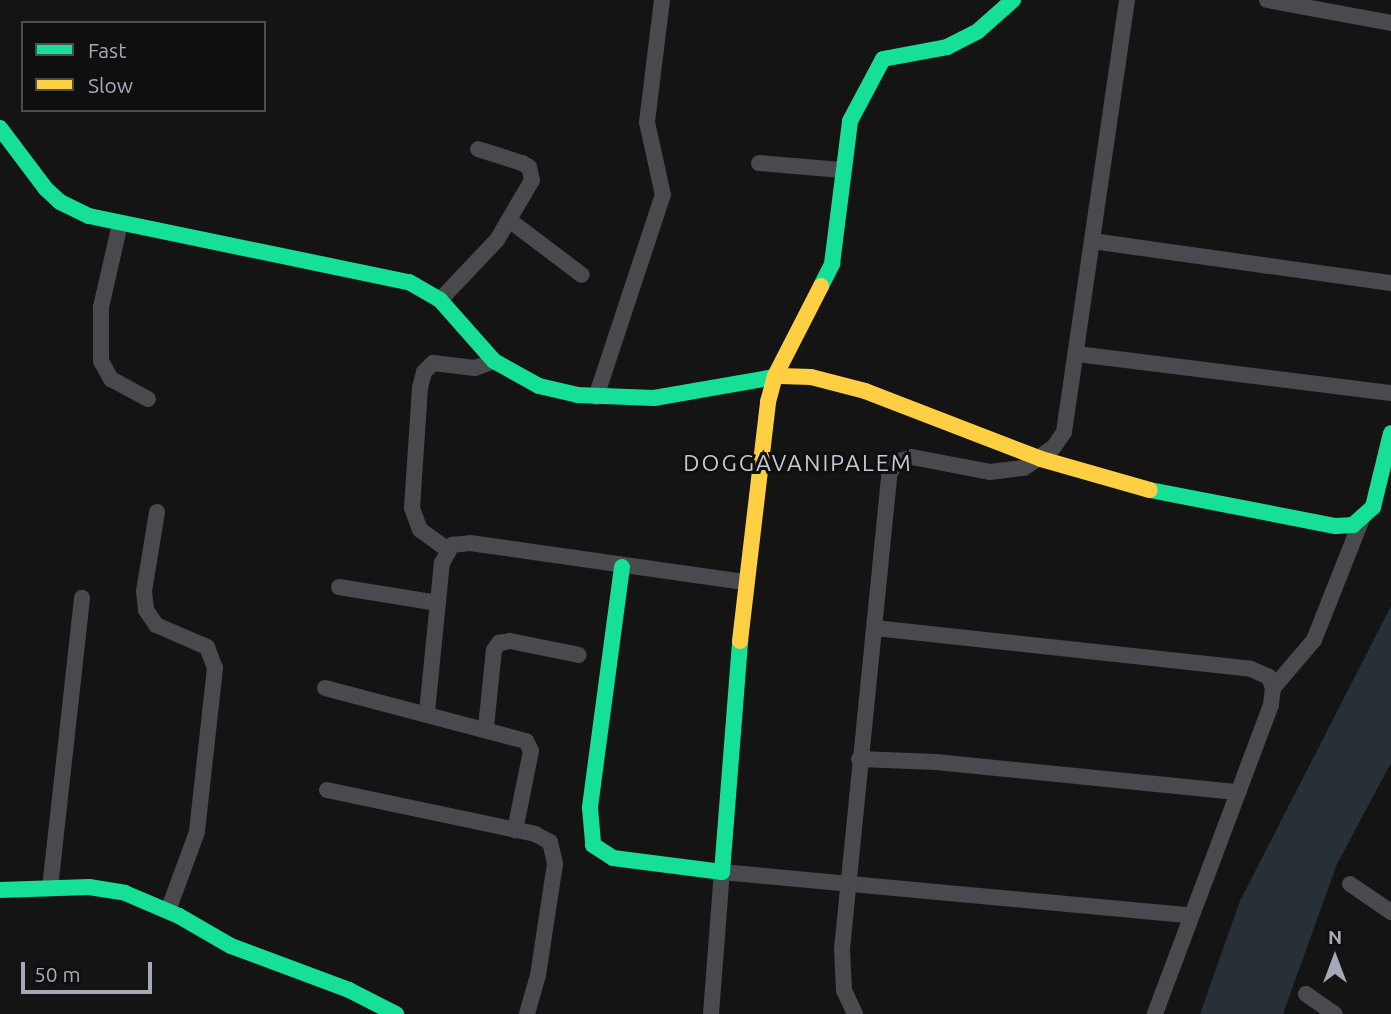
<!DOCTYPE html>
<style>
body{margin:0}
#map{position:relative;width:1391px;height:1014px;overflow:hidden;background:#141414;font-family:Ubuntu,sans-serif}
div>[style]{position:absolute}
.water>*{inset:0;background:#273037}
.street>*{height:16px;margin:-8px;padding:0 8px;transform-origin:8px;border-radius:8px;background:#484a4d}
.fast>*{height:16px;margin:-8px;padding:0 8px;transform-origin:8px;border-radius:8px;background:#16e098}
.slow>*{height:16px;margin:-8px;padding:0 8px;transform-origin:8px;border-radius:8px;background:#ffcf43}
span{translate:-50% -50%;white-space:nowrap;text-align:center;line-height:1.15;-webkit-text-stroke:6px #0f0f10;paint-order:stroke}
.neighbourhood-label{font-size:23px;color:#c6c9d2;letter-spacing:2px}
.legend{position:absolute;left:21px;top:21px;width:245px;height:91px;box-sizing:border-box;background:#0f0f10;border:2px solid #4b4d52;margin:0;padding:9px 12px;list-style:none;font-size:21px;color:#a5aab6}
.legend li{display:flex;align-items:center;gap:14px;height:35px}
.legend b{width:35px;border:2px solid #4b4d52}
.north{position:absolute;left:1300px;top:923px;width:70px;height:70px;-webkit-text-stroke:5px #0f0f10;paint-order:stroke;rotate:0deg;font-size:19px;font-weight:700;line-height:28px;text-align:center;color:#a5aab6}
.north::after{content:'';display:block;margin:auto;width:24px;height:32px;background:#a5aab6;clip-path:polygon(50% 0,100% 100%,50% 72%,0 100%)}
.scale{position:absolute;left:21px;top:962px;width:131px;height:32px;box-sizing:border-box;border:4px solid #a5aab6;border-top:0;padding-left:9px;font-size:21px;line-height:24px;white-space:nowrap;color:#a5aab6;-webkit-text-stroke:5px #0f0f10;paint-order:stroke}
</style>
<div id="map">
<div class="water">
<i style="clip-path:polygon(1391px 606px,1391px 763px,1337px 864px,1283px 1014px,1200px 1014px,1240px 901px)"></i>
</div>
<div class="street">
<i style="left:1267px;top:0;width:126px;rotate:10.5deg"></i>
<i style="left:759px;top:163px;width:83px;rotate:4.8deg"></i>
<i style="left:509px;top:220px;width:91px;rotate:37deg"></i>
<i style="left:120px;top:224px;width:85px;rotate:102.9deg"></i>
<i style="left:101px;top:307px;width:54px;rotate:90deg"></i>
<i style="left:101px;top:361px;width:21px;rotate:61deg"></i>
<i style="left:111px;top:379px;width:42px;rotate:28.4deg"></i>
<i style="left:1092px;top:241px;width:302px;rotate:8deg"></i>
<i style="left:440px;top:300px;width:83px;rotate:-46.5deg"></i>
<i style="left:497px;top:240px;width:69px;rotate:-59.7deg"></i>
<i style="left:532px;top:180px;width:13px;rotate:-103deg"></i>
<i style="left:529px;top:167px;width:8px;rotate:-150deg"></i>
<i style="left:522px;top:163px;width:46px;rotate:-162.3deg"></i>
<i style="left:1077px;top:354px;width:316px;rotate:7.1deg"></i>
<i style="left:596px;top:397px;width:213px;rotate:-71.7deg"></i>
<i style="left:663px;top:195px;width:75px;rotate:-102.4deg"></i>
<i style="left:647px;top:122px;width:123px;rotate:-83deg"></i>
<i style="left:157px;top:512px;width:80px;rotate:99.3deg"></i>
<i style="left:144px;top:591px;width:19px;rotate:84deg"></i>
<i style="left:146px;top:610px;width:18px;rotate:56deg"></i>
<i style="left:156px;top:625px;width:56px;rotate:23.3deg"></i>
<i style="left:207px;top:647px;width:22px;rotate:69deg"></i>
<i style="left:215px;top:668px;width:165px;rotate:96.3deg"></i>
<i style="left:197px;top:832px;width:84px;rotate:110.2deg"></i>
<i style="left:448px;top:550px;width:34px;rotate:-144deg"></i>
<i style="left:420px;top:530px;width:23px;rotate:-110deg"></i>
<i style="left:412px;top:508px;width:120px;rotate:-86.2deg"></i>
<i style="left:420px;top:388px;width:16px;rotate:-76deg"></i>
<i style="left:424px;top:372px;width:13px;rotate:-45deg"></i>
<i style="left:433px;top:363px;width:42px;rotate:6.8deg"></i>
<i style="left:475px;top:368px;width:20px;rotate:-20deg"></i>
<i style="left:339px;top:587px;width:100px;rotate:9.2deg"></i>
<i style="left:875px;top:628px;width:378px;rotate:6.2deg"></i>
<i style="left:1251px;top:669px;width:20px;rotate:24deg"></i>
<i style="left:1269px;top:677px;width:12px;rotate:70deg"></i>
<i style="left:1273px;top:688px;width:17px;rotate:97deg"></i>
<i style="left:1271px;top:705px;width:330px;rotate:110.6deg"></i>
<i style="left:325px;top:688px;width:208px;rotate:14.8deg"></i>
<i style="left:526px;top:741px;width:11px;rotate:63deg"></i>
<i style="left:531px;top:751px;width:81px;rotate:101.4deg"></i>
<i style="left:1273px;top:688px;width:63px;rotate:-49.5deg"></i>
<i style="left:1314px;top:640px;width:128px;rotate:-68.4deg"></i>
<i style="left:427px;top:712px;width:150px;rotate:-84.3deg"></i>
<i style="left:442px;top:563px;width:21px;rotate:-61deg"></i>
<i style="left:452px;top:545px;width:18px;rotate:-6deg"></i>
<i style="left:470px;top:543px;width:277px;rotate:8.1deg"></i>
<i style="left:486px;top:727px;width:77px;rotate:-84.1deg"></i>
<i style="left:494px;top:650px;width:9px;rotate:-54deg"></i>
<i style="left:499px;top:643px;width:11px;rotate:-10deg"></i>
<i style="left:510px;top:641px;width:70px;rotate:11.5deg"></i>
<i style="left:859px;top:759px;width:77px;rotate:2.2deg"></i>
<i style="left:936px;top:762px;width:304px;rotate:5.7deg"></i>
<i style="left:327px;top:790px;width:213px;rotate:11.9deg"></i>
<i style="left:535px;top:834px;width:17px;rotate:28deg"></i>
<i style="left:550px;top:842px;width:23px;rotate:77deg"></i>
<i style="left:555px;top:864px;width:112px;rotate:98.7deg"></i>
<i style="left:538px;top:975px;width:41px;rotate:105.8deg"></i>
<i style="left:1350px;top:884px;width:50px;rotate:34.3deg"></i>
<i style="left:50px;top:888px;width:292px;rotate:-83.7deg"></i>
<i style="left:1306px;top:994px;width:35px;rotate:35deg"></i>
<i style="left:711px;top:1014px;width:142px;rotate:-85.6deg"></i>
<i style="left:722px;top:872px;width:469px;rotate:5.3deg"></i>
<i style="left:855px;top:1014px;width:26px;rotate:-115deg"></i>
<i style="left:844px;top:990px;width:41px;rotate:-92.8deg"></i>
<i style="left:842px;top:949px;width:476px;rotate:-84.3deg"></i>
<i style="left:889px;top:475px;width:15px;rotate:-62deg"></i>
<i style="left:896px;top:462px;width:17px;rotate:-17deg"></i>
<i style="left:912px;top:457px;width:79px;rotate:10.9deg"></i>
<i style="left:990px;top:472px;width:34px;rotate:-7deg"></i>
<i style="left:1024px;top:468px;width:35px;rotate:-35deg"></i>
<i style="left:1053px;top:448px;width:19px;rotate:-55deg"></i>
<i style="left:1064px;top:432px;width:437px;rotate:-81.7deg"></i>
</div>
<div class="fast">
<i style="left:0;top:128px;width:76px;rotate:53deg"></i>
<i style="left:46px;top:189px;width:19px;rotate:43deg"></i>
<i style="left:60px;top:202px;width:32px;rotate:26deg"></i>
<i style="left:89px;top:216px;width:327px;rotate:11.7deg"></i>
<i style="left:409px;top:282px;width:36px;rotate:30deg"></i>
<i style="left:440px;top:300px;width:81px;rotate:48.5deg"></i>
<i style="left:494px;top:361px;width:51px;rotate:29.1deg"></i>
<i style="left:539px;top:386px;width:39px;rotate:13deg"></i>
<i style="left:577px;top:395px;width:77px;rotate:2.2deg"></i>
<i style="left:654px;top:398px;width:128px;rotate:-9.9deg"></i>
<i style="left:821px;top:286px;width:25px;rotate:-63deg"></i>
<i style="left:832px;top:264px;width:144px;rotate:-82.8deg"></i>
<i style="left:850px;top:121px;width:70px;rotate:-62deg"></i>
<i style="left:883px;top:59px;width:65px;rotate:-10.6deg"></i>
<i style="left:947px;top:47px;width:35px;rotate:-27deg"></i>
<i style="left:978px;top:31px;width:47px;rotate:-41.5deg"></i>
<i style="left:1150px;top:490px;width:189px;rotate:11deg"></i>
<i style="left:1336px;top:526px;width:17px;rotate:-3deg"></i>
<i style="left:1353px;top:525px;width:27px;rotate:-42deg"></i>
<i style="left:1373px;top:507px;width:76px;rotate:-76.3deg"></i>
<i style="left:622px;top:567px;width:243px;rotate:97.6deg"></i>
<i style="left:590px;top:808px;width:37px;rotate:85deg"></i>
<i style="left:593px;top:845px;width:24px;rotate:33deg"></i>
<i style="left:613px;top:858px;width:110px;rotate:7.3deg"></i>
<i style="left:722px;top:872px;width:232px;rotate:-85.5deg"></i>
<i style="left:0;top:890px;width:89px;rotate:-1.9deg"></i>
<i style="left:89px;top:887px;width:36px;rotate:9deg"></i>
<i style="left:125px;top:893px;width:59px;rotate:23.1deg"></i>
<i style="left:179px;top:916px;width:60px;rotate:30deg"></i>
<i style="left:231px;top:946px;width:126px;rotate:20.4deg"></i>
<i style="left:349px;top:990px;width:53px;rotate:27.1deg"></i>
</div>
<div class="slow">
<i style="left:780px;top:376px;width:31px;rotate:2deg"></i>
<i style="left:811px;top:377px;width:56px;rotate:14.5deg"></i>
<i style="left:865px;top:391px;width:189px;rotate:21.1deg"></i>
<i style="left:1041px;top:459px;width:113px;rotate:15.9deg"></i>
<i style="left:740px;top:641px;width:241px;rotate:-83.3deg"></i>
<i style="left:768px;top:402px;width:27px;rotate:-75deg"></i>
<i style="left:775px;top:376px;width:101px;rotate:-62.9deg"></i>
</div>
<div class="neighbourhood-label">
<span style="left:798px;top:463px">DOGGAVANIPALEM</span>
</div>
<ul class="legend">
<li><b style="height:9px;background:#16e098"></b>Fast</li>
<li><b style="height:9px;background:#ffcf43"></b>Slow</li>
</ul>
<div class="north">N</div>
<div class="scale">50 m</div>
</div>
